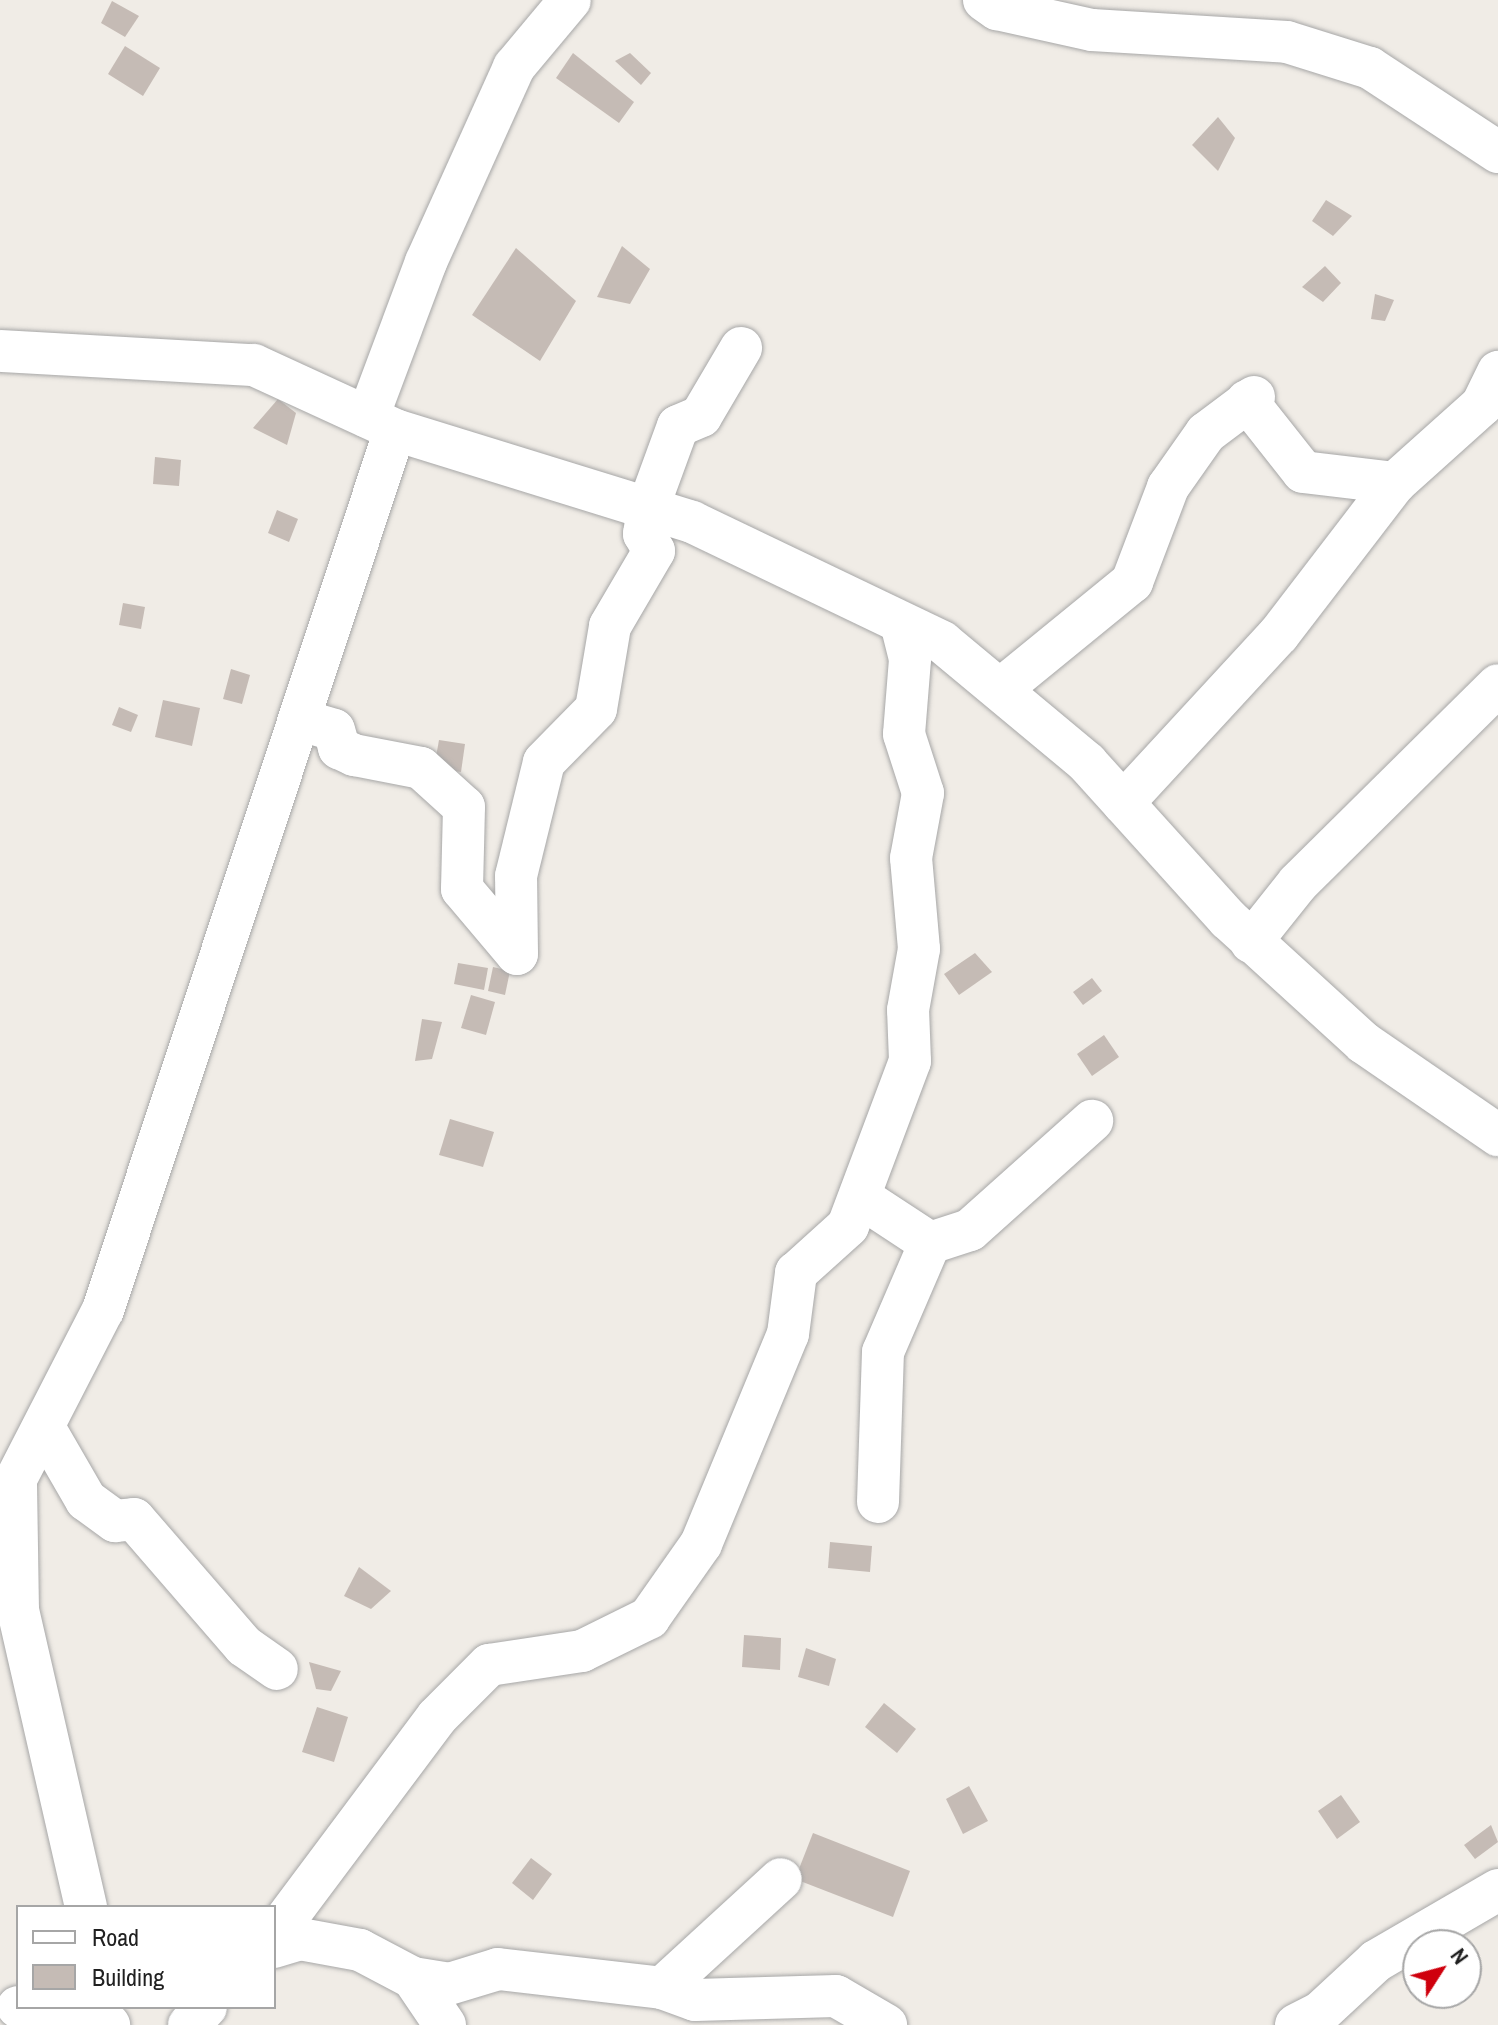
<!DOCTYPE html>
<style>
body{margin:0}
#map{position:relative;width:1498px;height:2025px;overflow:hidden;background:#f0ece6;font-family:"Archivo Narrow",sans-serif}
div>[style]{position:absolute}
.building>*{inset:0;background:#c5bbb5}
.roads{filter:drop-shadow(0 0 2px #a7a7a7) drop-shadow(0 0 2px #a7a7a7)}
.street>*{height:42px;margin:-21px;padding:0 21px;transform-origin:21px;border-radius:21px;background:#fff}
span{translate:-50% -50%;white-space:nowrap;text-align:center;line-height:1.15;-webkit-text-stroke:7px #fff;paint-order:stroke}
.legend{position:absolute;left:16px;top:1905px;width:260px;height:104px;box-sizing:border-box;background:#fff;border:2px solid #a6a6a6;margin:0;padding:10px 14px;list-style:none;font-size:24px;color:#202020}
.legend li{display:flex;align-items:center;gap:16px;height:40px}
.legend b{width:40px;border:2px solid #a6a6a6}
.north{position:absolute;left:1402px;top:1929px;width:80px;height:80px;box-sizing:border-box;background:#fff;border:2px solid #a6a6a6;border-radius:50%;rotate:54deg;font-size:22px;font-weight:700;line-height:32px;text-align:center;color:#202020}
.north::after{content:'';display:block;margin:auto;width:28px;height:36px;background:#cf000d;clip-path:polygon(50% 0,100% 100%,50% 72%,0 100%)}
</style>
<div id="map">
<div class="building">
<i style="clip-path:polygon(112px 1px,139px 16px,125px 37px,101px 23px)"></i>
<i style="clip-path:polygon(125px 46px,160px 68px,143px 96px,108px 74px)"></i>
<i style="clip-path:polygon(573px 53px,634px 102px,619px 123px,556px 78px)"></i>
<i style="clip-path:polygon(630px 53px,651px 73px,641px 85px,615px 61px)"></i>
<i style="clip-path:polygon(1218px 117px,1235px 138px,1218px 171px,1192px 145px)"></i>
<i style="clip-path:polygon(1326px 200px,1352px 216px,1333px 236px,1312px 221px)"></i>
<i style="clip-path:polygon(622px 246px,650px 269px,630px 304px,597px 297px)"></i>
<i style="clip-path:polygon(516px 248px,576px 301px,540px 361px,472px 315px)"></i>
<i style="clip-path:polygon(1325px 266px,1341px 283px,1323px 302px,1302px 287px)"></i>
<i style="clip-path:polygon(1375px 294px,1394px 300px,1385px 321px,1371px 319px)"></i>
<i style="clip-path:polygon(278px 399px,296px 413px,287px 445px,253px 428px)"></i>
<i style="clip-path:polygon(155px 457px,181px 460px,179px 486px,153px 484px)"></i>
<i style="clip-path:polygon(277px 510px,298px 519px,289px 542px,268px 533px)"></i>
<i style="clip-path:polygon(123px 603px,145px 607px,141px 629px,119px 625px)"></i>
<i style="clip-path:polygon(231px 669px,250px 675px,242px 704px,223px 699px)"></i>
<i style="clip-path:polygon(163px 700px,200px 708px,192px 746px,155px 737px)"></i>
<i style="clip-path:polygon(119px 707px,138px 715px,131px 732px,112px 725px)"></i>
<i style="clip-path:polygon(439px 740px,465px 744px,461px 772px,434px 768px)"></i>
<i style="clip-path:polygon(975px 953px,992px 972px,959px 995px,944px 974px)"></i>
<i style="clip-path:polygon(458px 963px,488px 968px,484px 990px,454px 984px)"></i>
<i style="clip-path:polygon(493px 967px,510px 971px,505px 995px,488px 991px)"></i>
<i style="clip-path:polygon(1092px 978px,1102px 991px,1083px 1005px,1073px 992px)"></i>
<i style="clip-path:polygon(471px 995px,495px 1002px,486px 1035px,461px 1028px)"></i>
<i style="clip-path:polygon(422px 1019px,442px 1022px,432px 1059px,415px 1061px)"></i>
<i style="clip-path:polygon(1104px 1035px,1119px 1057px,1092px 1076px,1077px 1054px)"></i>
<i style="clip-path:polygon(450px 1119px,494px 1132px,483px 1167px,439px 1155px)"></i>
<i style="clip-path:polygon(830px 1542px,872px 1546px,870px 1572px,828px 1568px)"></i>
<i style="clip-path:polygon(359px 1567px,391px 1591px,371px 1609px,344px 1596px)"></i>
<i style="clip-path:polygon(744px 1635px,781px 1638px,780px 1670px,742px 1667px)"></i>
<i style="clip-path:polygon(806px 1648px,836px 1659px,829px 1686px,798px 1677px)"></i>
<i style="clip-path:polygon(309px 1662px,341px 1671px,331px 1691px,316px 1689px)"></i>
<i style="clip-path:polygon(884px 1703px,916px 1729px,897px 1753px,865px 1727px)"></i>
<i style="clip-path:polygon(317px 1707px,348px 1717px,334px 1762px,302px 1752px)"></i>
<i style="clip-path:polygon(969px 1786px,988px 1821px,963px 1834px,946px 1799px)"></i>
<i style="clip-path:polygon(1341px 1795px,1360px 1822px,1337px 1839px,1318px 1811px)"></i>
<i style="clip-path:polygon(1491px 1825px,1498px 1842px,1475px 1859px,1464px 1845px)"></i>
<i style="clip-path:polygon(813px 1833px,910px 1871px,893px 1917px,795px 1879px)"></i>
<i style="clip-path:polygon(531px 1858px,552px 1874px,533px 1900px,512px 1883px)"></i>
</div>
<div class="roads">
<div class="street">
<i style="left:984px;top:0;width:16px;rotate:35deg"></i>
<i style="left:997px;top:9px;width:97px;rotate:12.5deg"></i>
<i style="left:1092px;top:30px;width:195px;rotate:3.5deg"></i>
<i style="left:1287px;top:42px;width:87px;rotate:17.4deg"></i>
<i style="left:1370px;top:68px;width:153px;rotate:33.3deg"></i>
<i style="left:0;top:351px;width:254px;rotate:3.2deg"></i>
<i style="left:254px;top:365px;width:155px;rotate:24.7deg"></i>
<i style="left:395px;top:430px;width:311px;rotate:17.2deg"></i>
<i style="left:692px;top:522px;width:277px;rotate:25.6deg"></i>
<i style="left:942px;top:642px;width:189px;rotate:39.8deg"></i>
<i style="left:1087px;top:763px;width:210px;rotate:47.9deg"></i>
<i style="left:1228px;top:919px;width:184px;rotate:42.4deg"></i>
<i style="left:1364px;top:1043px;width:163px;rotate:34.5deg"></i>
<i style="left:1247px;top:401px;width:90px;rotate:51.7deg"></i>
<i style="left:1303px;top:472px;width:93px;rotate:6.8deg"></i>
<i style="left:368px;top:417px;width:165px;rotate:-69.5deg"></i>
<i style="left:426px;top:262px;width:214px;rotate:-65.7deg"></i>
<i style="left:514px;top:67px;width:87px;rotate:-50.1deg"></i>
<i style="left:1002px;top:688px;width:168px;rotate:-39.2deg"></i>
<i style="left:1132px;top:582px;width:102px;rotate:-69.2deg"></i>
<i style="left:1168px;top:487px;width:66px;rotate:-54.9deg"></i>
<i style="left:1206px;top:433px;width:60px;rotate:-36.9deg"></i>
<i style="left:300px;top:720px;width:35px;rotate:16deg"></i>
<i style="left:334px;top:730px;width:19px;rotate:74deg"></i>
<i style="left:339px;top:748px;width:17px;rotate:25deg"></i>
<i style="left:354px;top:755px;width:68px;rotate:11deg"></i>
<i style="left:421px;top:768px;width:58px;rotate:42.2deg"></i>
<i style="left:464px;top:807px;width:82px;rotate:91.4deg"></i>
<i style="left:462px;top:889px;width:85px;rotate:49.8deg"></i>
<i style="left:1123px;top:803px;width:230px;rotate:-47.3deg"></i>
<i style="left:1279px;top:634px;width:190px;rotate:-52.5deg"></i>
<i style="left:1395px;top:483px;width:117px;rotate:-41.9deg"></i>
<i style="left:1482px;top:405px;width:37px;rotate:-64deg"></i>
<i style="left:1251px;top:942px;width:75px;rotate:-51.5deg"></i>
<i style="left:1298px;top:883px;width:281px;rotate:-44.7deg"></i>
<i style="left:517px;top:954px;width:78px;rotate:-90.7deg"></i>
<i style="left:516px;top:876px;width:117px;rotate:-76.2deg"></i>
<i style="left:544px;top:762px;width:74px;rotate:-45.5deg"></i>
<i style="left:596px;top:709px;width:84px;rotate:-80.4deg"></i>
<i style="left:610px;top:626px;width:87px;rotate:-59.6deg"></i>
<i style="left:654px;top:551px;width:20px;rotate:-120deg"></i>
<i style="left:644px;top:534px;width:26px;rotate:-81deg"></i>
<i style="left:648px;top:508px;width:87px;rotate:-69.9deg"></i>
<i style="left:678px;top:426px;width:25px;rotate:-23deg"></i>
<i style="left:701px;top:416px;width:79px;rotate:-59.5deg"></i>
<i style="left:860px;top:1197px;width:84px;rotate:33.3deg"></i>
<i style="left:930px;top:1243px;width:42px;rotate:-18deg"></i>
<i style="left:970px;top:1230px;width:164px;rotate:-41.8deg"></i>
<i style="left:45px;top:1429px;width:82px;rotate:60deg"></i>
<i style="left:86px;top:1500px;width:36px;rotate:36deg"></i>
<i style="left:115px;top:1521px;width:19px;rotate:-6deg"></i>
<i style="left:134px;top:1519px;width:168px;rotate:49.1deg"></i>
<i style="left:244px;top:1646px;width:40px;rotate:34.9deg"></i>
<i style="left:878px;top:1502px;width:150px;rotate:-88.1deg"></i>
<i style="left:883px;top:1352px;width:119px;rotate:-66.7deg"></i>
<i style="left:86px;top:1907px;width:304px;rotate:-102.9deg"></i>
<i style="left:18px;top:1611px;width:132px;rotate:-90.9deg"></i>
<i style="left:16px;top:1479px;width:190px;rotate:-62.8deg"></i>
<i style="left:103px;top:1310px;width:927px;rotate:-71.64deg"></i>
<i style="left:274px;top:1935px;width:272px;rotate:-53.2deg"></i>
<i style="left:437px;top:1717px;width:74px;rotate:-45deg"></i>
<i style="left:489px;top:1665px;width:94px;rotate:-8.6deg"></i>
<i style="left:582px;top:1651px;width:75px;rotate:-26.2deg"></i>
<i style="left:649px;top:1618px;width:90px;rotate:-54.9deg"></i>
<i style="left:701px;top:1544px;width:227px;rotate:-67.5deg"></i>
<i style="left:788px;top:1334px;width:62px;rotate:-82.5deg"></i>
<i style="left:796px;top:1273px;width:70px;rotate:-42.1deg"></i>
<i style="left:848px;top:1226px;width:176px;rotate:-69.4deg"></i>
<i style="left:910px;top:1061px;width:51px;rotate:-92.2deg"></i>
<i style="left:908px;top:1010px;width:62px;rotate:-79.8deg"></i>
<i style="left:919px;top:949px;width:91px;rotate:-95deg"></i>
<i style="left:911px;top:858px;width:66px;rotate:-79.5deg"></i>
<i style="left:923px;top:793px;width:62px;rotate:-107.9deg"></i>
<i style="left:904px;top:734px;width:75px;rotate:-85.4deg"></i>
<i style="left:910px;top:659px;width:36px;rotate:-104deg"></i>
<i style="left:274px;top:1947px;width:27px;rotate:-17deg"></i>
<i style="left:300px;top:1939px;width:61px;rotate:10.4deg"></i>
<i style="left:360px;top:1950px;width:60px;rotate:27.8deg"></i>
<i style="left:413px;top:1978px;width:36px;rotate:9deg"></i>
<i style="left:449px;top:1984px;width:51px;rotate:-17deg"></i>
<i style="left:498px;top:1969px;width:165px;rotate:6.6deg"></i>
<i style="left:662px;top:1988px;width:35px;rotate:20deg"></i>
<i style="left:695px;top:2000px;width:141px;rotate:-1.6deg"></i>
<i style="left:836px;top:1996px;width:58px;rotate:30.1deg"></i>
<i style="left:413px;top:1978px;width:57px;rotate:55.8deg"></i>
<i style="left:662px;top:1988px;width:161px;rotate:-42.5deg"></i>
<i style="left:18px;top:2007px;width:93px;rotate:11.2deg"></i>
<i style="left:189px;top:2025px;width:25px;rotate:-47deg"></i>
<i style="left:1296px;top:2025px;width:27px;rotate:-27deg"></i>
<i style="left:1320px;top:2013px;width:76px;rotate:-42.9deg"></i>
<i style="left:1376px;top:1961px;width:141px;rotate:-30.2deg"></i>
</div>
</div>
<ul class="legend">
<li><b style="height:10px;background:#fff"></b>Road</li>
<li><b style="height:22px;background:#c5bbb5"></b>Building</li>
</ul>
<div class="north">N</div>
</div>
